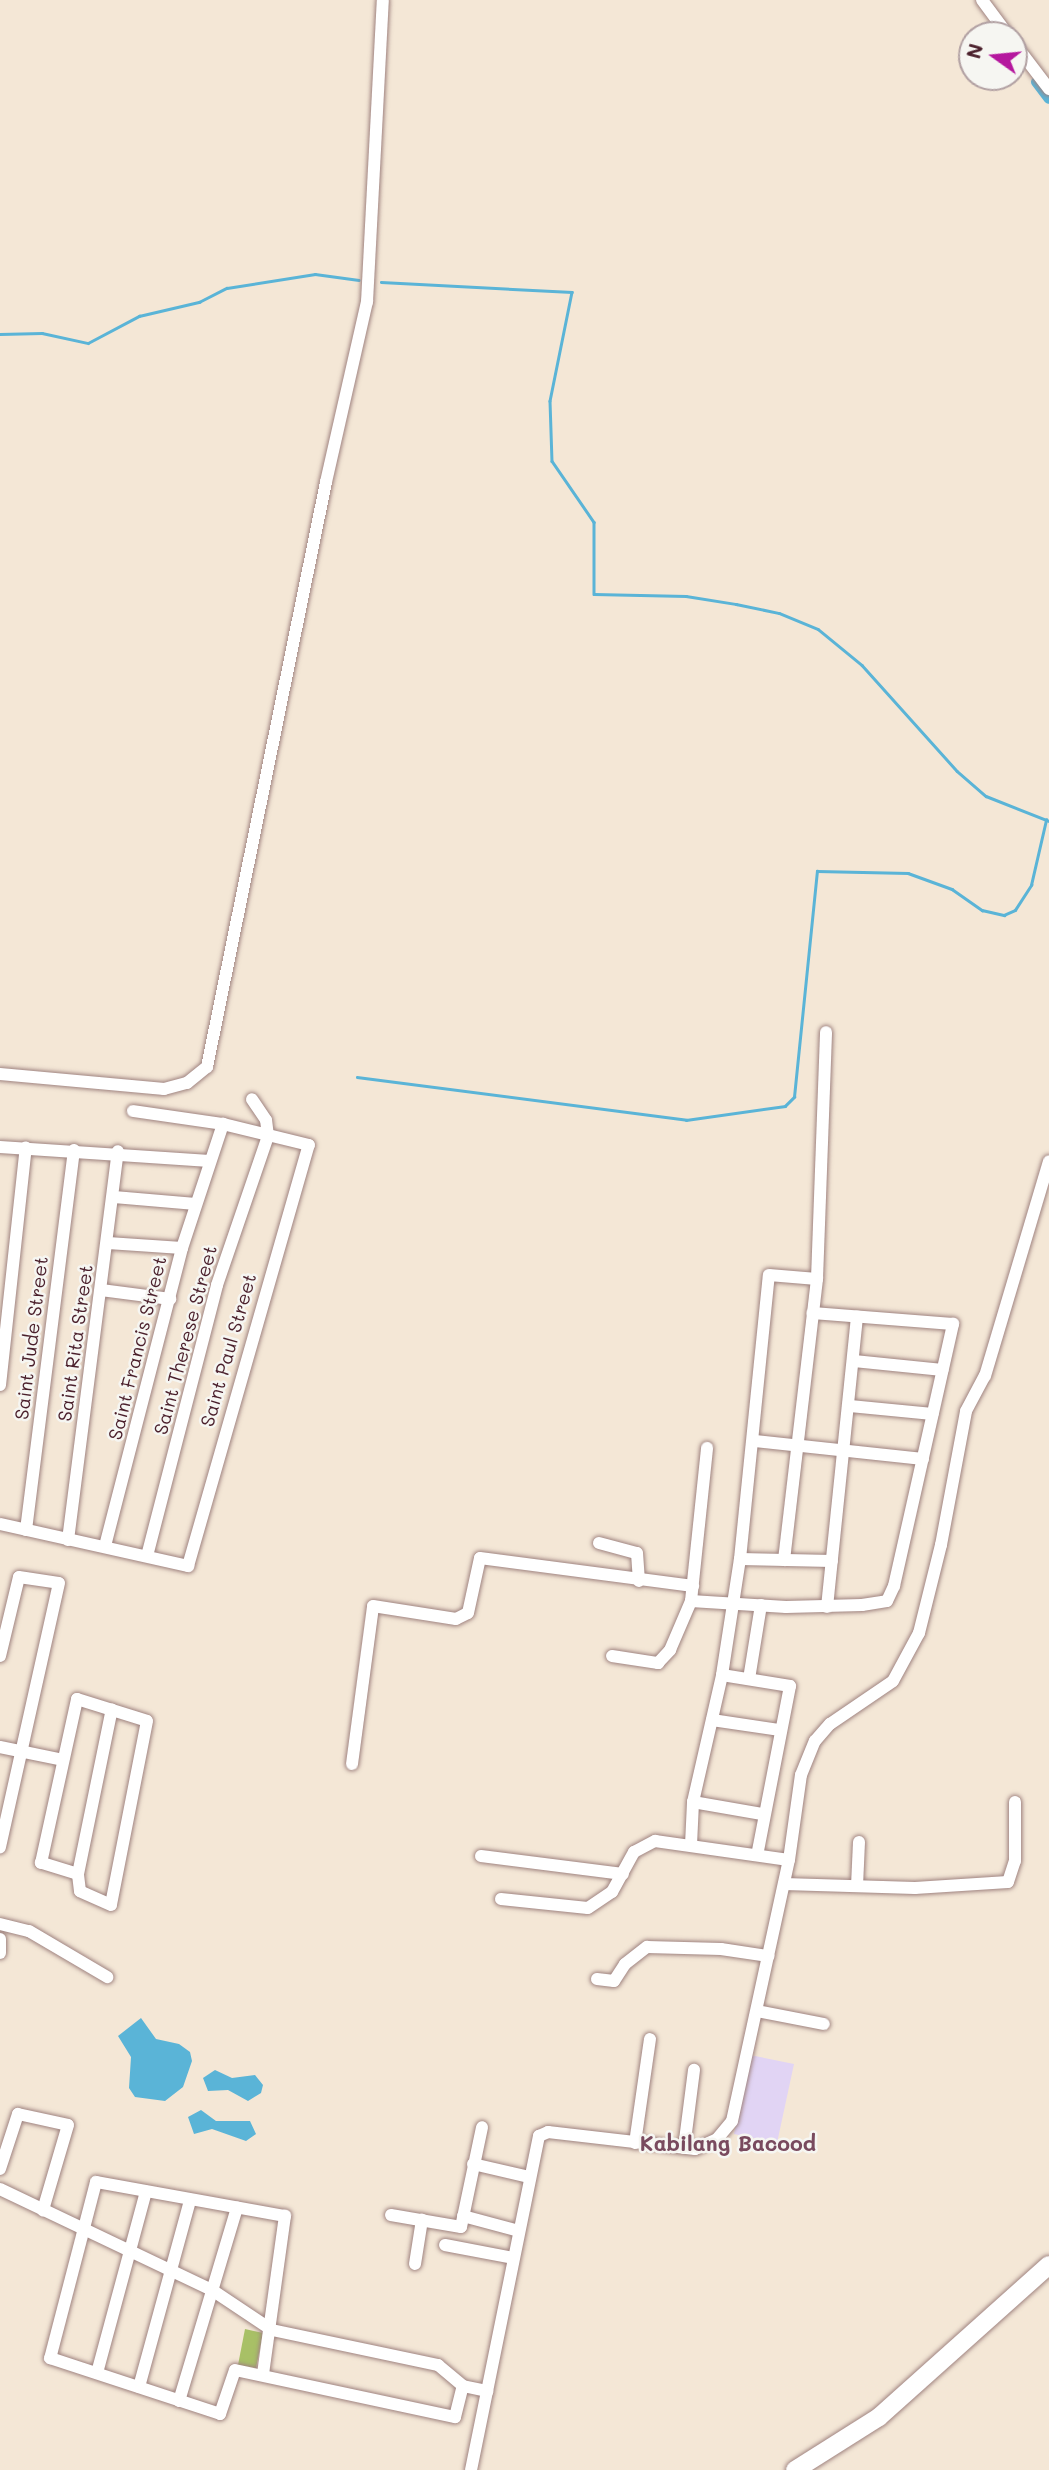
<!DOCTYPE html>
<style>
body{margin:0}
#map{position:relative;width:1049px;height:2470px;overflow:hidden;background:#f4e7d6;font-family:Mali,sans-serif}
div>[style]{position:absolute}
.built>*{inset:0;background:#e1d4f4}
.green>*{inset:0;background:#a8c066}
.water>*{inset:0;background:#5ab4d7}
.stream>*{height:2.5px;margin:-1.25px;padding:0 1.25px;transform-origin:1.25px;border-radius:1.25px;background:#5ab4d7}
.canal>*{height:10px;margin:-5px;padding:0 5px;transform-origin:5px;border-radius:5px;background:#5ab4d7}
.roads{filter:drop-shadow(0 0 2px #9f8380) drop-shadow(0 0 2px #9f8380)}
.street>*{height:12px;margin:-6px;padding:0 6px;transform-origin:6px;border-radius:6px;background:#fff}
.primary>*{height:18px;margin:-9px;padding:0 9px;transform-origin:9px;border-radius:9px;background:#fff}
span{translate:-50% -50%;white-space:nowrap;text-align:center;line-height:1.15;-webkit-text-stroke:5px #f6f6f2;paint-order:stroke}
.street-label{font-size:19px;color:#4a1f2b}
.neighbourhood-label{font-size:21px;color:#794a5e;font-weight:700}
.north{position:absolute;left:958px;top:21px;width:70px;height:70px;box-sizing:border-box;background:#f6f6f2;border:2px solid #b1a0a2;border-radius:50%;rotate:285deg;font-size:19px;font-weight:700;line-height:28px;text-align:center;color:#4a1f2b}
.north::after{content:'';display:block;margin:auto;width:24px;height:32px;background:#b5179e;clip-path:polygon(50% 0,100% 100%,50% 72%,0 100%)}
</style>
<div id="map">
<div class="built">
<i style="clip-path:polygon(750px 2055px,794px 2064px,777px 2143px,734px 2134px)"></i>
</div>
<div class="green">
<i style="clip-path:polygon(245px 2329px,263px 2333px,256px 2368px,238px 2365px)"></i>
</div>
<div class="water">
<i style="clip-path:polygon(141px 2018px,156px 2039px,179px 2044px,190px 2052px,192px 2061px,183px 2087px,165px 2101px,135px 2097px,129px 2088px,131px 2057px,118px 2036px)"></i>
<i style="clip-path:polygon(215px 2070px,232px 2078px,255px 2075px,263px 2085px,261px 2093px,248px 2101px,228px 2090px,208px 2091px,203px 2078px)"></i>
<i style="clip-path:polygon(201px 2110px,216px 2121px,250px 2121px,256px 2134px,246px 2141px,212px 2129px,194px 2134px,188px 2117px)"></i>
</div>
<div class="stream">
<i style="left:381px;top:282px;width:191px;rotate:3deg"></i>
<i style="left:572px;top:292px;width:111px;rotate:101.4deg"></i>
<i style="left:550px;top:401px;width:60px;rotate:88.1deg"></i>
<i style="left:552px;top:461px;width:74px;rotate:55.5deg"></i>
<i style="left:594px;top:522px;width:72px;rotate:90deg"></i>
<i style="left:594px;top:594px;width:92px;rotate:1.2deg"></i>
<i style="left:686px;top:596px;width:51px;rotate:9.1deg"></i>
<i style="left:736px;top:604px;width:44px;rotate:11.8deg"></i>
<i style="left:779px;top:613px;width:42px;rotate:22.3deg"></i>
<i style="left:818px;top:629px;width:57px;rotate:39.3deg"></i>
<i style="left:862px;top:665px;width:142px;rotate:48.1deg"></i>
<i style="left:957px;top:771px;width:38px;rotate:41deg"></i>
<i style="left:986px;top:796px;width:68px;rotate:21.6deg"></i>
<i style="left:0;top:334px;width:42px;rotate:-1.4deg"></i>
<i style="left:42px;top:333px;width:47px;rotate:12.3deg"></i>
<i style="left:88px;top:343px;width:58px;rotate:-27.9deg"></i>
<i style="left:139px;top:316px;width:62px;rotate:-13.1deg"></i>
<i style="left:199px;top:302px;width:31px;rotate:-27deg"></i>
<i style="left:227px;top:288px;width:89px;rotate:-9deg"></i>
<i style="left:315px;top:274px;width:44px;rotate:7.8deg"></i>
<i style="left:357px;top:1077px;width:332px;rotate:7.4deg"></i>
<i style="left:686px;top:1120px;width:100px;rotate:-8deg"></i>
<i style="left:785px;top:1106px;width:13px;rotate:-45deg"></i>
<i style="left:794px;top:1097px;width:227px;rotate:-84.2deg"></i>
<i style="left:817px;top:871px;width:91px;rotate:1.3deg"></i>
<i style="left:908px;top:873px;width:47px;rotate:20deg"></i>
<i style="left:952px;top:889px;width:37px;rotate:35deg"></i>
<i style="left:982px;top:910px;width:23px;rotate:13deg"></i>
<i style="left:1004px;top:915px;width:12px;rotate:-24deg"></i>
<i style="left:1015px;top:910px;width:30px;rotate:-57deg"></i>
<i style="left:1031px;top:885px;width:67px;rotate:-77deg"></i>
</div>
<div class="canal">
<i style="left:1036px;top:82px;width:21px;rotate:53deg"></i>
</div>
<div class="roads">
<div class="street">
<i style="left:982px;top:0;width:44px;rotate:53.4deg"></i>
<i style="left:1014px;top:43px;width:58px;rotate:52.7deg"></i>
<i style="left:0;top:1074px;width:165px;rotate:5.2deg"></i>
<i style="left:164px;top:1089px;width:24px;rotate:-15deg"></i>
<i style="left:187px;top:1083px;width:26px;rotate:-39deg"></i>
<i style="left:207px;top:1067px;width:597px;rotate:-78.5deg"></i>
<i style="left:326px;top:482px;width:185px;rotate:-77.2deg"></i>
<i style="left:367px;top:302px;width:302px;rotate:-87deg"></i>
<i style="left:0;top:1147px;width:210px;rotate:3.8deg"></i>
<i style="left:114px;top:1197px;width:82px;rotate:4.9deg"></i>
<i style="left:108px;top:1243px;width:74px;rotate:3.9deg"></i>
<i style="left:101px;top:1290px;width:70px;rotate:7.4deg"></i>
<i style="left:854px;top:1361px;width:89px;rotate:5.8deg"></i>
<i style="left:0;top:1385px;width:239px;rotate:-83.8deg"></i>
<i style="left:850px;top:1406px;width:83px;rotate:5.5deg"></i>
<i style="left:755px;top:1441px;width:169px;rotate:6.1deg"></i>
<i style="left:0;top:1524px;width:193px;rotate:12.6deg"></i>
<i style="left:188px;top:1566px;width:438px;rotate:-74deg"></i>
<i style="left:309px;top:1145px;width:89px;rotate:-166.3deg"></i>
<i style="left:223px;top:1124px;width:91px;rotate:-171.8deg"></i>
<i style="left:26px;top:1530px;width:383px;rotate:-82.8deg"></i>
<i style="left:68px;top:1540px;width:392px;rotate:-82.7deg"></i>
<i style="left:599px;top:1543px;width:39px;rotate:15deg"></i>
<i style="left:637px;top:1553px;width:28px;rotate:86deg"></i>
<i style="left:105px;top:1546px;width:308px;rotate:-75.5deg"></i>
<i style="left:182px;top:1248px;width:131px;rotate:-71.7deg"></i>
<i style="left:147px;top:1556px;width:280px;rotate:-75.5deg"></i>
<i style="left:217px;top:1285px;width:157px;rotate:-71.1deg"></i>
<i style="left:268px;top:1136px;width:16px;rotate:-97deg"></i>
<i style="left:266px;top:1120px;width:25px;rotate:-124deg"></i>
<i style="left:740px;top:1559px;width:92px;rotate:1.2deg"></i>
<i style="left:784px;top:1560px;width:283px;rotate:-83.3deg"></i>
<i style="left:817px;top:1279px;width:247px;rotate:-87.9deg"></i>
<i style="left:691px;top:1601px;width:95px;rotate:3.6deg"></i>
<i style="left:786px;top:1607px;width:76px;rotate:-1.5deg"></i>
<i style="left:862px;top:1605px;width:25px;rotate:-9deg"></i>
<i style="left:887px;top:1601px;width:17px;rotate:-65deg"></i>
<i style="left:894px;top:1586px;width:269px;rotate:-77.3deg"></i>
<i style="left:953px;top:1324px;width:141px;rotate:-175.5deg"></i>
<i style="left:827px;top:1607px;width:292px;rotate:-84.1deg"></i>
<i style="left:0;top:1656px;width:81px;rotate:-76.5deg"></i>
<i style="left:19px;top:1577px;width:40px;rotate:8.5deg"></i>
<i style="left:59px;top:1583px;width:271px;rotate:102.6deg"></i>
<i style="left:612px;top:1656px;width:47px;rotate:8.7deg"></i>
<i style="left:658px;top:1663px;width:18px;rotate:-47deg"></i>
<i style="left:670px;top:1650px;width:53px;rotate:-66.8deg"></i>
<i style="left:691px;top:1601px;width:154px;rotate:-84deg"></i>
<i style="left:722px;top:1675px;width:69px;rotate:9.2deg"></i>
<i style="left:790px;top:1686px;width:172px;rotate:101deg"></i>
<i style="left:749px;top:1679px;width:75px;rotate:-80.8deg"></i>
<i style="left:77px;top:1699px;width:73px;rotate:17.4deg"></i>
<i style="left:147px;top:1721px;width:187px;rotate:101.1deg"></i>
<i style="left:111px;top:1905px;width:34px;rotate:-156deg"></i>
<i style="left:80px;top:1891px;width:17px;rotate:-97deg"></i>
<i style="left:78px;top:1874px;width:39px;rotate:-163deg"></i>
<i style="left:41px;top:1863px;width:168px;rotate:-77.6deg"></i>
<i style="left:712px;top:1720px;width:69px;rotate:8.4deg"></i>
<i style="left:0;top:1747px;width:64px;rotate:11.7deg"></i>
<i style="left:352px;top:1764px;width:159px;rotate:-82.4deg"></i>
<i style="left:373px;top:1606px;width:84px;rotate:8.9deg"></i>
<i style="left:456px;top:1619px;width:13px;rotate:-27deg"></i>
<i style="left:468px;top:1613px;width:56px;rotate:-77.7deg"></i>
<i style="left:480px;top:1558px;width:215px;rotate:7.5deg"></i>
<i style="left:693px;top:1802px;width:70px;rotate:9.9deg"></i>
<i style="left:691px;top:1845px;width:43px;rotate:-87.3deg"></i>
<i style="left:693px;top:1802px;width:130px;rotate:-77.1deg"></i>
<i style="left:722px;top:1675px;width:117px;rotate:-81.2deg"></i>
<i style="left:740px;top:1559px;width:285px;rotate:-84.2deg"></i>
<i style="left:769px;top:1275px;width:48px;rotate:4.8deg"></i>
<i style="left:481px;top:1856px;width:143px;rotate:7.2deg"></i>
<i style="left:78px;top:1874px;width:168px;rotate:-78.4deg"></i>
<i style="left:784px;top:1884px;width:131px;rotate:1.7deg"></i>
<i style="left:915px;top:1888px;width:93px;rotate:-3.7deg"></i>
<i style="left:1008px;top:1882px;width:22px;rotate:-72deg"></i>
<i style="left:1015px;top:1861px;width:59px;rotate:-90deg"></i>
<i style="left:857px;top:1886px;width:44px;rotate:-87.4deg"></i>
<i style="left:501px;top:1899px;width:87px;rotate:5.9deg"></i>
<i style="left:588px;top:1908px;width:29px;rotate:-34deg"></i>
<i style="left:612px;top:1892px;width:46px;rotate:-61.2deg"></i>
<i style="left:634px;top:1852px;width:24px;rotate:-28deg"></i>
<i style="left:655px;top:1841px;width:135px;rotate:8.1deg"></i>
<i style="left:0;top:1924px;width:30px;rotate:14deg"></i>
<i style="left:29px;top:1931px;width:91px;rotate:30.5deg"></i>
<i style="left:0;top:1939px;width:14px;rotate:90deg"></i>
<i style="left:597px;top:1979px;width:17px;rotate:7deg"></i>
<i style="left:614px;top:1981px;width:20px;rotate:-57deg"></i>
<i style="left:625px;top:1964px;width:28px;rotate:-38deg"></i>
<i style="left:647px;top:1947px;width:74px;rotate:1.5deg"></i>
<i style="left:721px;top:1949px;width:48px;rotate:8.5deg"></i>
<i style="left:757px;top:2011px;width:68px;rotate:11deg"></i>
<i style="left:635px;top:2143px;width:105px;rotate:-81.8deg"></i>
<i style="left:684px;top:2148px;width:79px;rotate:-82.7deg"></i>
<i style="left:473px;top:2164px;width:57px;rotate:13.1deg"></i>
<i style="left:0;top:2169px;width:58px;rotate:-71.9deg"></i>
<i style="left:18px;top:2114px;width:51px;rotate:12.4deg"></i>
<i style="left:68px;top:2125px;width:89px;rotate:106.4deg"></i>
<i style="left:0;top:2189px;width:235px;rotate:25.5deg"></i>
<i style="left:212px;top:2290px;width:72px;rotate:33.7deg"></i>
<i style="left:272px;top:2330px;width:170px;rotate:11.9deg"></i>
<i style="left:438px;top:2365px;width:33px;rotate:40deg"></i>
<i style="left:463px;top:2386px;width:25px;rotate:12deg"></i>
<i style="left:391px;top:2215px;width:71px;rotate:9.7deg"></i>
<i style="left:461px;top:2227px;width:102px;rotate:-78.1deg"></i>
<i style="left:463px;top:2216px;width:58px;rotate:15deg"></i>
<i style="left:445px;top:2245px;width:69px;rotate:10.8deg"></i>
<i style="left:415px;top:2264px;width:45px;rotate:-81deg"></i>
<i style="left:97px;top:2373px;width:188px;rotate:-74.9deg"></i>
<i style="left:263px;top:2374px;width:160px;rotate:-82.1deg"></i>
<i style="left:285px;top:2216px;width:192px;rotate:-169.8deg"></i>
<i style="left:96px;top:2182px;width:182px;rotate:104.6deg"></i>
<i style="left:50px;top:2358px;width:179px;rotate:18.2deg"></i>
<i style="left:220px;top:2414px;width:46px;rotate:-71.2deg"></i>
<i style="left:235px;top:2370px;width:225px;rotate:12.1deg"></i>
<i style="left:455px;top:2417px;width:32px;rotate:-76deg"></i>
<i style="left:139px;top:2387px;width:194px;rotate:-74.7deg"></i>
<i style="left:179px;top:2401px;width:202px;rotate:-73.3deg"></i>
<i style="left:471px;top:2470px;width:341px;rotate:-78.5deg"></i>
<i style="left:539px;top:2136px;width:10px;rotate:-24deg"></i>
<i style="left:548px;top:2132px;width:148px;rotate:6.6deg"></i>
<i style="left:695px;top:2149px;width:24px;rotate:-24deg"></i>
<i style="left:717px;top:2139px;width:23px;rotate:-50deg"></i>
<i style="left:732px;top:2121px;width:267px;rotate:-77.7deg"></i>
<i style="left:789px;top:1860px;width:86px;rotate:-82deg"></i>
<i style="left:801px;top:1775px;width:37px;rotate:-68deg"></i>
<i style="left:815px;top:1741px;width:23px;rotate:-49deg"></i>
<i style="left:830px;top:1724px;width:76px;rotate:-34.3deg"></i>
<i style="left:893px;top:1681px;width:55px;rotate:-61.6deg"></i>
<i style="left:919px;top:1633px;width:91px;rotate:-76deg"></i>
<i style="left:941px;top:1545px;width:136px;rotate:-79.4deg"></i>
<i style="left:966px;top:1411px;width:40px;rotate:-62deg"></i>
<i style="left:985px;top:1376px;width:224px;rotate:-73.4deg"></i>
</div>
<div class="primary">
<i style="left:795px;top:2470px;width:99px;rotate:-32.2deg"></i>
<i style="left:879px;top:2417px;width:228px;rotate:-41.8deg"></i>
</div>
</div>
<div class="street-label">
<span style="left:31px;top:1338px;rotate:-83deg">Saint Jude Street</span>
<span style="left:185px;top:1340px;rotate:-75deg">Saint Therese Street</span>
<span style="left:75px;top:1343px;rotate:-82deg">Saint Rita Street</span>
<span style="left:137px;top:1348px;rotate:-76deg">Saint Francis Street</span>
<span style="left:228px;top:1350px;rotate:-74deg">Saint Paul Street</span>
</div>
<div class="neighbourhood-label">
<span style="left:728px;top:2143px">Kabilang Bacood</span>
</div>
<div class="north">N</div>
</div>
